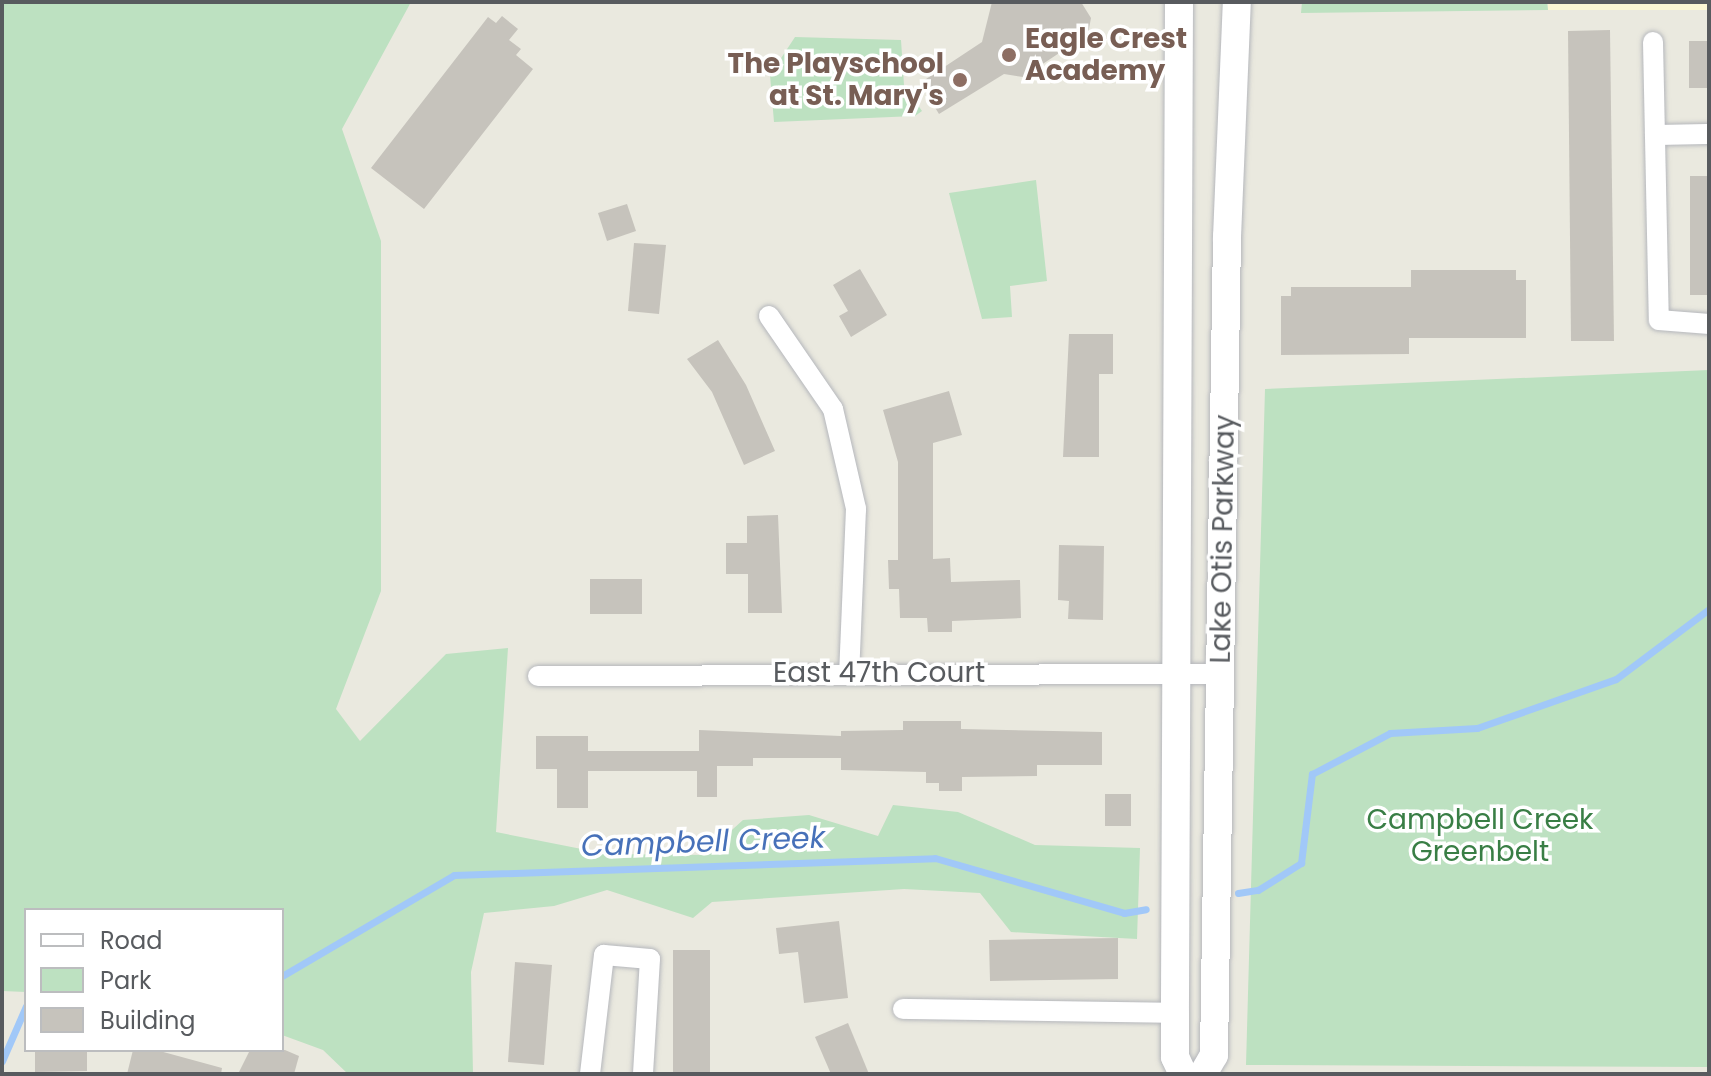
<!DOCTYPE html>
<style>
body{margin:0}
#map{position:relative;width:1711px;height:1076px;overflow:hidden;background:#eae9df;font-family:Poppins,sans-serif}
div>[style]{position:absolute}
.commercial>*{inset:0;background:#fbf6d4}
.green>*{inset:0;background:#bde1c1}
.stream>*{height:7px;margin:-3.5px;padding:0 3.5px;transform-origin:3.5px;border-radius:3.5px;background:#a1c8f8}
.building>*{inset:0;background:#c6c3bc}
.roads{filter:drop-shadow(0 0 2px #b5b7bc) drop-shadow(0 0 2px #b5b7bc)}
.street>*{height:20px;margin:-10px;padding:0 10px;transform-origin:10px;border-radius:10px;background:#fff}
.secondary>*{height:28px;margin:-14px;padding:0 14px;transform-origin:14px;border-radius:14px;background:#fff}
.dots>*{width:22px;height:22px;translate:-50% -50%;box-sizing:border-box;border:4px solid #fff;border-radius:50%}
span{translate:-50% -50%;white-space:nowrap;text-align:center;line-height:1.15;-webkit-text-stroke:7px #fff;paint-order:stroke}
.education-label{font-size:28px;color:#785e54;font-weight:700}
.left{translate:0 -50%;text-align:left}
.right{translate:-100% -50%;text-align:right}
.street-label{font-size:28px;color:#585b5f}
.park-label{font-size:28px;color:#397e45}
.water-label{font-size:30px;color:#4771b9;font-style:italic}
.frame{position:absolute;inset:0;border:4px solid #585b5f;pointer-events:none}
.legend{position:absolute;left:24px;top:908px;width:260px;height:144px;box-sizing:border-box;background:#fff;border:2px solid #bcbdbf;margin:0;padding:10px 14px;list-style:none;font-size:24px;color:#585b5f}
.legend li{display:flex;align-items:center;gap:16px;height:40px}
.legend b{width:40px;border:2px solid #bcbdbf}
</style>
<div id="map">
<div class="commercial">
<i style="clip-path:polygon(1548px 2px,1709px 2px,1709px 10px,1548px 10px)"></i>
</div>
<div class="green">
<i style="clip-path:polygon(2px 2px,411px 2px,342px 129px,381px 241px,381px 591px,336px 709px,360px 741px,446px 654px,508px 648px,496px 832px,607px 854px,704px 855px,743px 820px,809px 815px,878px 836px,893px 805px,958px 812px,1035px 845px,1140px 848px,1137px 939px,1011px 932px,980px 893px,904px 889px,712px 902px,693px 918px,607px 890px,554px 906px,484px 913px,471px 972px,473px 1074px,348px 1074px,323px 1050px,282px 1035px,282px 910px,26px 910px,26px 992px,2px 991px)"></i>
<i style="clip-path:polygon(1302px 2px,1547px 2px,1548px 10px,1301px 13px)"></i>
<i style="clip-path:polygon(795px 37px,901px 40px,904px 85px,922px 111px,915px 116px,774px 122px,770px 75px)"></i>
<i style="clip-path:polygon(1036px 180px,1047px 281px,1010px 286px,1012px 317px,982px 319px,949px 193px)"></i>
<i style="clip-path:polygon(1709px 370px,1709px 1067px,1246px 1065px,1265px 389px)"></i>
</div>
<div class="stream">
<i style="left:1238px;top:893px;width:20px;rotate:-9deg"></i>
<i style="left:1258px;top:890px;width:51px;rotate:-32.1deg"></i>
<i style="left:1301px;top:863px;width:90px;rotate:-83deg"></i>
<i style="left:1312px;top:774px;width:88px;rotate:-27.7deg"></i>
<i style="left:1390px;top:733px;width:87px;rotate:-3.3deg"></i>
<i style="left:1477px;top:728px;width:147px;rotate:-19.4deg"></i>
<i style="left:1616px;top:679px;width:116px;rotate:-37deg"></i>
<i style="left:282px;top:976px;width:199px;rotate:-30.4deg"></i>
<i style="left:454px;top:875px;width:481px;rotate:-2deg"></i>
<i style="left:935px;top:858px;width:197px;rotate:16.2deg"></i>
<i style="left:1124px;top:913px;width:22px;rotate:-10deg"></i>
<i style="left:2px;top:1061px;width:60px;rotate:-66.4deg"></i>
</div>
<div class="building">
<i style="clip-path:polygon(992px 2px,1081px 2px,1091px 18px,1088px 34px,1023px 77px,1004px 74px,939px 114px,920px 83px,982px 42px)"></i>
<i style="clip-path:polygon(502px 16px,518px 29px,509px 40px,521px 49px,516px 55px,533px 69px,424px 209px,371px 168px,488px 17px,496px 23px)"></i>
<i style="clip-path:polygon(1610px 30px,1614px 341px,1571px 341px,1568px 31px)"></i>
<i style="clip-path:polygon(1689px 41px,1709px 41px,1709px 88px,1689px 88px)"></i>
<i style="clip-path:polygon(1690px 176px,1709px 176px,1709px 295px,1690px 295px)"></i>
<i style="clip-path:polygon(627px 204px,636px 231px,607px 241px,598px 213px)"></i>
<i style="clip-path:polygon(634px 243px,666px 245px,659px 314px,628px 311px)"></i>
<i style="clip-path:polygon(860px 269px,887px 315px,851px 337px,839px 316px,848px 311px,833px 285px)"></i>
<i style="clip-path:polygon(1411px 270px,1516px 270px,1516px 280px,1526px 280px,1526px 338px,1409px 338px,1409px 354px,1281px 355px,1281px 296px,1291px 296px,1291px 287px,1411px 287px)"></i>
<i style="clip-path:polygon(1069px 334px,1113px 334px,1113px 374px,1099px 374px,1099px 457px,1063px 457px)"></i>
<i style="clip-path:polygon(718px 340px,746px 385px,775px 451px,744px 465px,712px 392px,687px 359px)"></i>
<i style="clip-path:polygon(949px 391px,962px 435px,933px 443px,933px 559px,950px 558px,951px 582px,1020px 580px,1021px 618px,952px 621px,952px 632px,928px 632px,927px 618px,900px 618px,899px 589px,889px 589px,888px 560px,898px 560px,898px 462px,883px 410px)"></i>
<i style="clip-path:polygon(778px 515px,782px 613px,748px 613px,748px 574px,726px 574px,726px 543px,747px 543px,747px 516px)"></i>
<i style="clip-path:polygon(1059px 545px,1104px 546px,1103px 620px,1068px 619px,1069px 601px,1058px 600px)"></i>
<i style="clip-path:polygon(590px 579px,642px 579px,642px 614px,590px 614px)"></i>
<i style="clip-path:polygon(903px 721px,961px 721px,961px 729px,1102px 732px,1102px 765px,1037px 765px,1037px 776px,962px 777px,962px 791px,939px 791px,939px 783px,926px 783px,926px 772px,841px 770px,841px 758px,753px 758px,753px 766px,717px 766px,717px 797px,697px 797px,697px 771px,588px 771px,588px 808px,557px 808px,557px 769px,536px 769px,536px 736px,588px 736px,588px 751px,699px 751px,699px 730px,841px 736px,841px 731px,903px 730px)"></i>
<i style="clip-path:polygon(1105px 794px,1131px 794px,1131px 826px,1105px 826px)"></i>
<i style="clip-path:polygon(839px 921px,848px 998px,804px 1003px,798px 952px,779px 954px,776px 928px)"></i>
<i style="clip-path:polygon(1118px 938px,1118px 979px,990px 981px,989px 940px)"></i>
<i style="clip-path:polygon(673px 950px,710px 950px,710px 1074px,673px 1074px)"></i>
<i style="clip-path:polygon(515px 962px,552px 965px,544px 1065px,508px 1062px)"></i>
<i style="clip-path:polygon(848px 1023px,869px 1074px,831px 1074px,815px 1037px)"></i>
<i style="clip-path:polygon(35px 1050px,87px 1050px,87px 1071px,35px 1072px)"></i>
<i style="clip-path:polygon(133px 1050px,156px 1050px,222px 1068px,221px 1074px,127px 1074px)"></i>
<i style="clip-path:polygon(250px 1050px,285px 1050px,299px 1056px,294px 1074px,238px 1074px)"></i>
</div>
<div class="roads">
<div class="street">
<i style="left:1653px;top:42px;width:278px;rotate:88.8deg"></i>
<i style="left:1659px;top:320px;width:50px;rotate:4.6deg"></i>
<i style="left:1655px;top:135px;width:54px;rotate:-1.1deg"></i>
<i style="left:769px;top:316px;width:113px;rotate:55.5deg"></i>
<i style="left:833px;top:409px;width:103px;rotate:77deg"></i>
<i style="left:856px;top:509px;width:164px;rotate:92.4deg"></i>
<i style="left:538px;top:676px;width:682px;rotate:-0.17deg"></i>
<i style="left:903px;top:1009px;width:272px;rotate:0.8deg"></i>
<i style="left:590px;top:1074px;width:120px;rotate:-83.3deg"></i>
<i style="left:604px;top:955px;width:46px;rotate:5deg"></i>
<i style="left:650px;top:959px;width:115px;rotate:93.5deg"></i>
</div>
<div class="secondary">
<i style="left:1179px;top:2px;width:1011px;rotate:90.23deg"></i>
<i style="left:1175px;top:1013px;width:44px;rotate:90deg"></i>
<i style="left:1175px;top:1057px;width:19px;rotate:65deg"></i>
<i style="left:1203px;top:1074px;width:22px;rotate:-60deg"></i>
<i style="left:1214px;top:1055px;width:818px;rotate:-89.09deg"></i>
<i style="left:1227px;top:237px;width:235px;rotate:-87.6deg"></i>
</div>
</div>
<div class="dots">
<i style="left:1009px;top:55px;background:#8d6e63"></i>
<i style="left:960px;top:80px;background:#8d6e63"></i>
</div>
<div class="education-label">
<span class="left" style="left:1025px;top:55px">Eagle Crest<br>Academy</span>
<span class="right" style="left:944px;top:80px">The Playschool<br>at St. Mary's</span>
</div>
<div class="street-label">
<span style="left:1223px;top:539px;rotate:-89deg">Lake Otis Parkway</span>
<span style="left:879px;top:673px">East 47th Court</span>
</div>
<div class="park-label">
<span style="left:1480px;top:836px">Campbell Creek<br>Greenbelt</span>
</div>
<div class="water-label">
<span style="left:703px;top:842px;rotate:-2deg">Campbell Creek</span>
</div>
<div class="frame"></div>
<ul class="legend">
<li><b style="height:10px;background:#fff"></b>Road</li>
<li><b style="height:22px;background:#bde1c1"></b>Park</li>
<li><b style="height:22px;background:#c6c3bc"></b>Building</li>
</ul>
</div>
